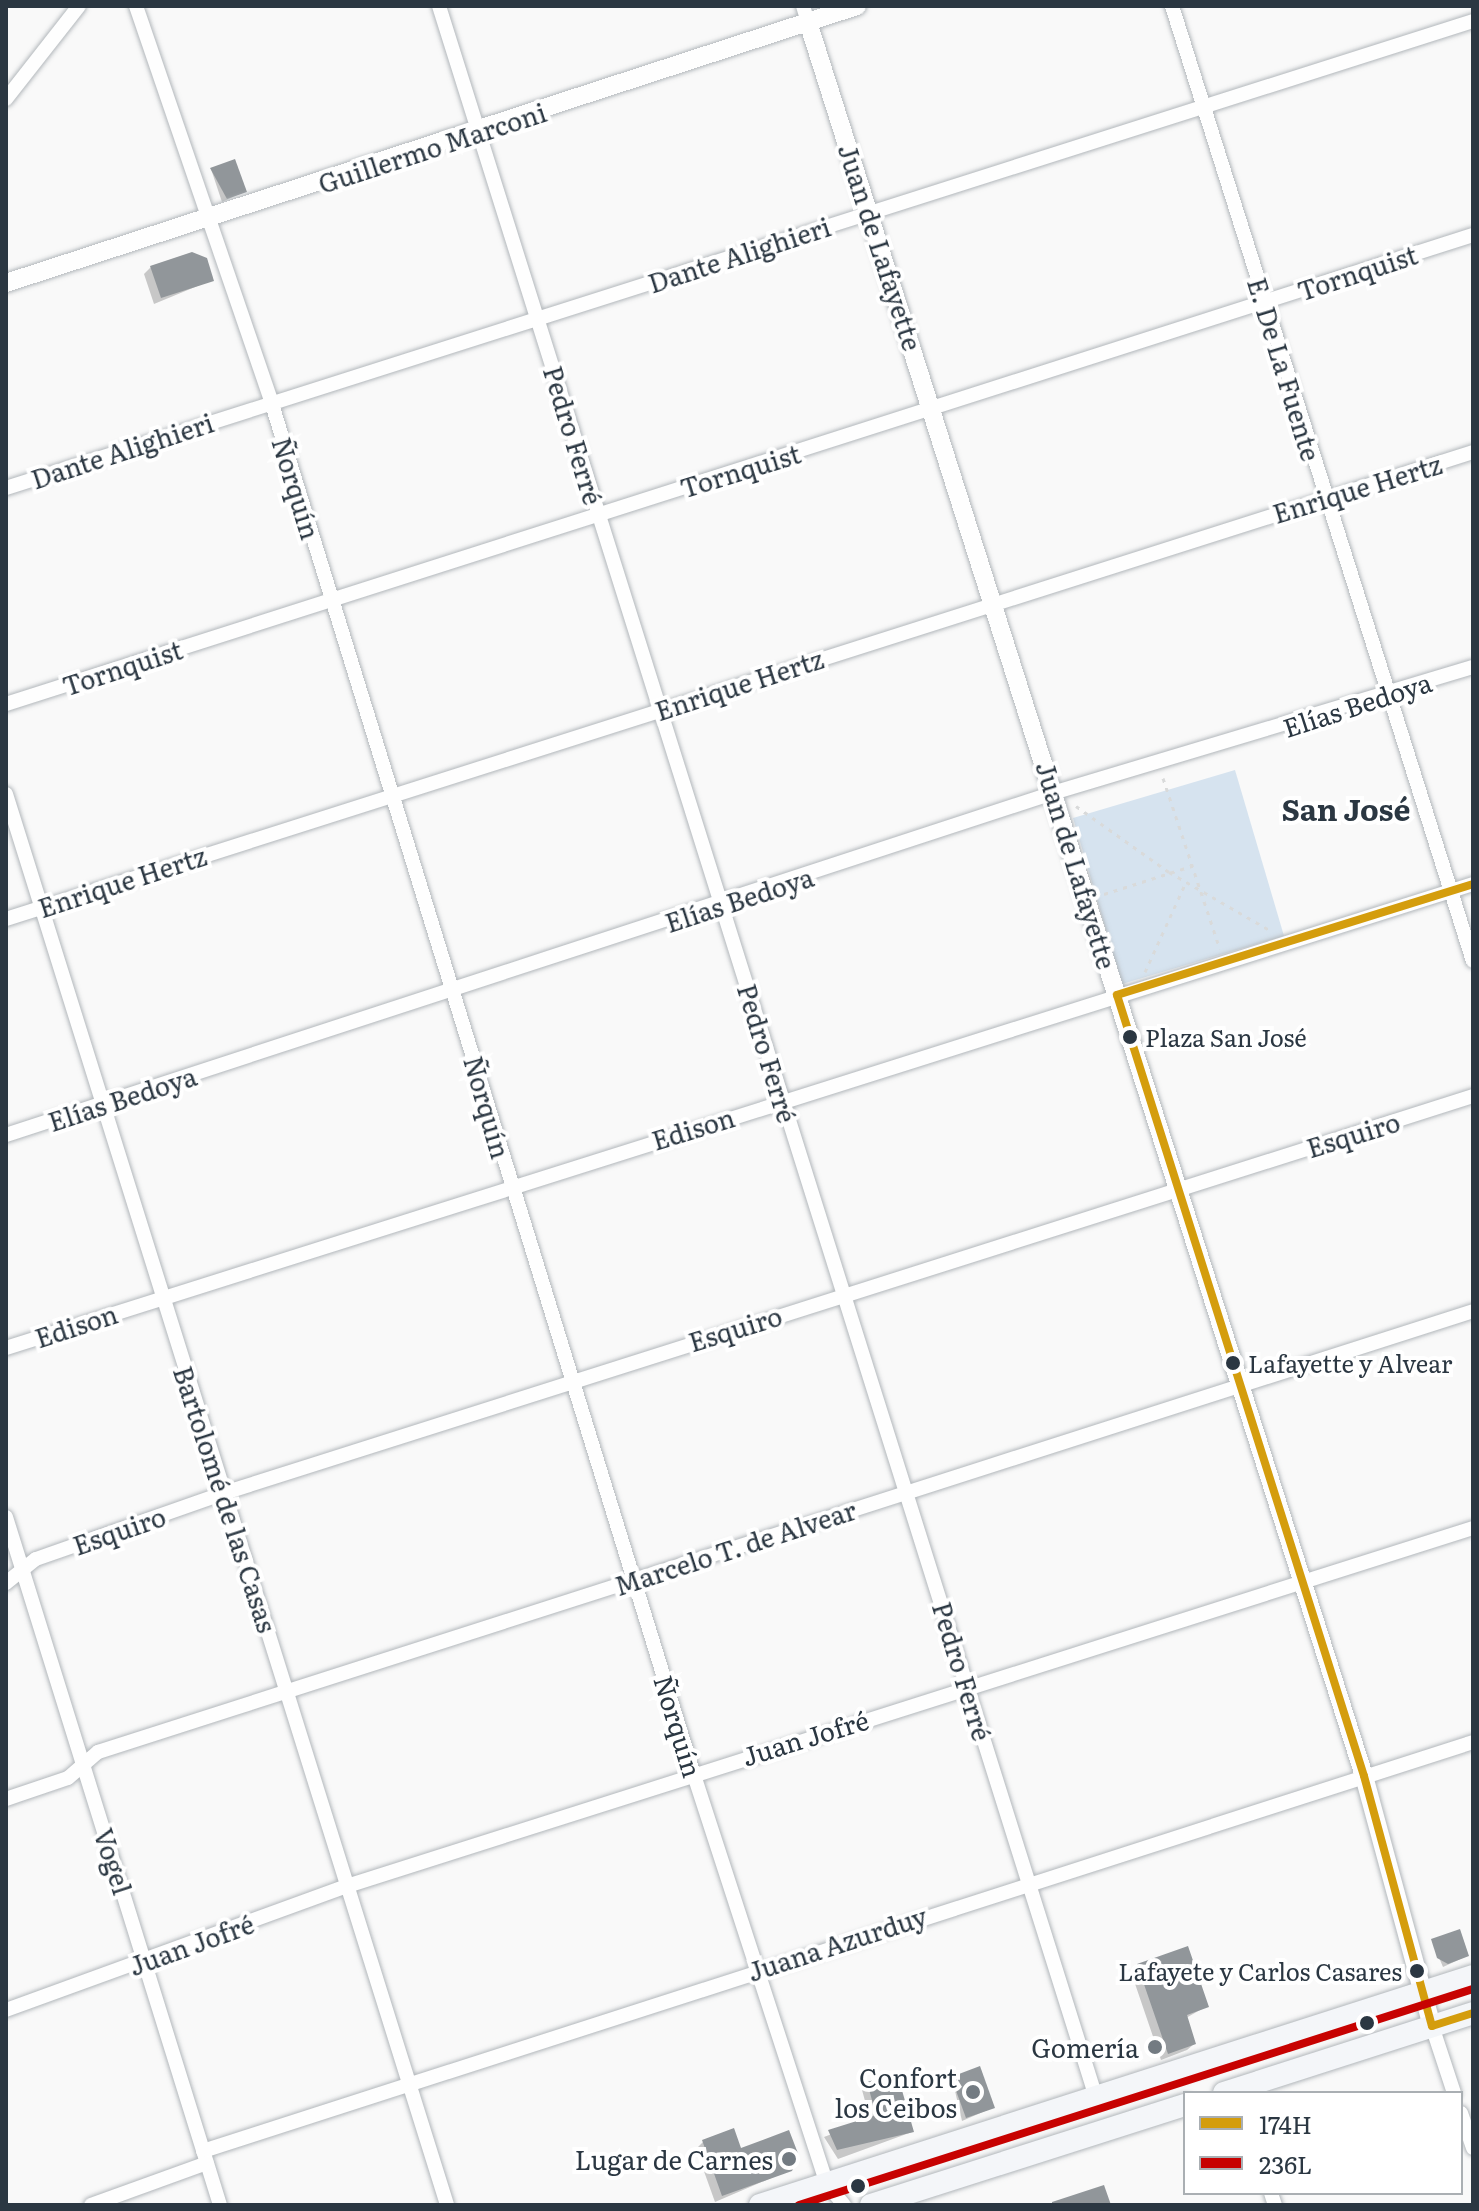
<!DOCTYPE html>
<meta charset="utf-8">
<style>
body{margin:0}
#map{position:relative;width:1479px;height:2211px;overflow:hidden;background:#f9f9f9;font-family:Literata,serif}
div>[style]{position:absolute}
.green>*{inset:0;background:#d6e3ef}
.shadow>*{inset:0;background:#0003}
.building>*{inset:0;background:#91969a}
.path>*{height:3px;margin-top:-1.5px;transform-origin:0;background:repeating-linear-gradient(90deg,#d9dada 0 4px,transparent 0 10px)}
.roads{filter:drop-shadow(0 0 2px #b2b7bb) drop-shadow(0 0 2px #b2b7bb)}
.minor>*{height:14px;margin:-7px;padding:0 7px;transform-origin:7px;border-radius:7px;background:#fefefe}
.tertiary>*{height:18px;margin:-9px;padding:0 9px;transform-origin:9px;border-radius:9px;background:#fefefe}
.primary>*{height:22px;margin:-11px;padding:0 11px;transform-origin:11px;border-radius:11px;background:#f4f6f9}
.bus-1>*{height:8px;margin:-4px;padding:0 4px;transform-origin:4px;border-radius:4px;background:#d49d0d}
.bus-2>*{height:8px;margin:-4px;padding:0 4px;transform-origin:4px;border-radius:4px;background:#c70201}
.dots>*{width:22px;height:22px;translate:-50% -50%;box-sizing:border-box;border:4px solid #fff;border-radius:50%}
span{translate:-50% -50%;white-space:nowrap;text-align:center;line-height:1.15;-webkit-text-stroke:8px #fff;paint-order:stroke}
.bus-label{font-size:24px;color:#2b3742}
.left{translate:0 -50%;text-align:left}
.right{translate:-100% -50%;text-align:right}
.street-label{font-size:26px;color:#2b3742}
.poi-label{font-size:26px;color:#2b3742}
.quarter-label{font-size:30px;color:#2b3742;font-weight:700}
.frame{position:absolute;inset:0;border:8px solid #2b3742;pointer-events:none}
.legend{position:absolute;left:1183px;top:2091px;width:280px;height:104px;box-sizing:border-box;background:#fff;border:2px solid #aaafb3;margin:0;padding:10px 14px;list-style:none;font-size:24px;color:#2b3742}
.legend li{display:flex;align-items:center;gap:16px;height:40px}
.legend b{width:40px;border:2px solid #aaafb3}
</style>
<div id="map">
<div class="green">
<i style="clip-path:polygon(1235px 770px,1284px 936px,1122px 984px,1073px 818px)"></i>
</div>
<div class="shadow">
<i style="clip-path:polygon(211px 169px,244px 192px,222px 202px)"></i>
<i style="clip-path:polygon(151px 267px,212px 280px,154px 304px,144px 274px)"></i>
<i style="clip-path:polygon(1432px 1941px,1467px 1956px,1443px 1967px)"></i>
<i style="clip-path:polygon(1138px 1965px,1207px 2006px,1186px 2018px,1194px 2044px,1187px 2050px,1161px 2060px,1131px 1972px)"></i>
<i style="clip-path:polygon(952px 2078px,992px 2108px,962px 2121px)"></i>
<i style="clip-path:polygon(868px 2084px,912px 2132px,838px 2159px,824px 2137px,870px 2119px,862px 2090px)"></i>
<i style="clip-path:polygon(703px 2142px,790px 2170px,715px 2202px,696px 2149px)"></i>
</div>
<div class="building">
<i style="clip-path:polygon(235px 159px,247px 192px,227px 199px,210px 168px)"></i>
<i style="clip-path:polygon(192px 252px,207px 258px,214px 281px,161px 298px,150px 266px)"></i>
<i style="clip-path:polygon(1460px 1929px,1469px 1956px,1448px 1964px,1437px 1958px,1431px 1939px)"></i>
<i style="clip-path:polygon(1188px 1946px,1209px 2007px,1187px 2015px,1196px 2044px,1168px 2054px,1137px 1964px)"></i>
<i style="clip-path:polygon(980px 2066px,995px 2108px,966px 2118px,951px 2077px)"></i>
<i style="clip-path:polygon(897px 2073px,914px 2132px,837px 2150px,828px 2130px,876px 2115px,867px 2082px)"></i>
<i style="clip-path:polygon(734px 2128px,741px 2148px,789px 2130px,799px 2156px,792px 2171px,722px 2196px,702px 2140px)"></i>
<i style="clip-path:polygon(1104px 2185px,1111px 2205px,1052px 2205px,1052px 2202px)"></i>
</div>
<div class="path">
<i style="left:1163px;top:778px;width:180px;rotate:71.6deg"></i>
<i style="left:1076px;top:806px;width:114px;rotate:35.4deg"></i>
<i style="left:1169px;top:872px;width:118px;rotate:30deg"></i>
<i style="left:1104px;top:894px;width:92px;rotate:-17.7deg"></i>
<i style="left:1145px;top:972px;width:99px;rotate:-65.5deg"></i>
</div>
<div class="roads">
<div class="minor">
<i style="left:136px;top:6px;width:417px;rotate:71.1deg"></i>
<i style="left:271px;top:401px;width:1434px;rotate:72.89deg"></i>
<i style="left:693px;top:1772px;width:433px;rotate:72deg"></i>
<i style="left:827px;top:2184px;width:27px;rotate:51deg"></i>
<i style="left:439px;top:6px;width:2196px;rotate:72.56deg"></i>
<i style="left:803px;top:6px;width:17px;rotate:73deg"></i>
<i style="left:1172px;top:6px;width:1001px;rotate:72.51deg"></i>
<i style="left:6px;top:99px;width:118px;rotate:-51.9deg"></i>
<i style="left:6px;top:488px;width:1540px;rotate:-17.66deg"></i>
<i style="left:6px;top:704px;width:1540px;rotate:-17.73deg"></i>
<i style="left:6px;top:794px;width:1478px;rotate:72.64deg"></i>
<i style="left:6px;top:919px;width:1540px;rotate:-17.66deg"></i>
<i style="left:6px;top:1135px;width:1105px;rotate:-18.09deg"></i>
<i style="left:1056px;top:792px;width:435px;rotate:-16.7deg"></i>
<i style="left:6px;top:1348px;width:1539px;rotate:-17.55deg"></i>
<i style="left:6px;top:1517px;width:721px;rotate:72.72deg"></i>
<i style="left:6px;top:1583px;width:38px;rotate:-39deg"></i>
<i style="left:36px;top:1559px;width:199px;rotate:-19.3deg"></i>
<i style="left:224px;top:1493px;width:1311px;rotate:-17.63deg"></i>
<i style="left:6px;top:1799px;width:65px;rotate:-18.7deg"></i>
<i style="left:68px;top:1778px;width:40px;rotate:-41deg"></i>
<i style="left:98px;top:1752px;width:1444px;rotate:-17.78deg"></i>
<i style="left:6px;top:2010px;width:363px;rotate:-20deg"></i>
<i style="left:347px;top:1886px;width:1182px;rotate:-17.64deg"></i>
<i style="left:1432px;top:2026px;width:71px;rotate:71.8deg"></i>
<i style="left:1461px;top:2113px;width:37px;rotate:71deg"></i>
<i style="left:203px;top:2151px;width:1334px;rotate:-17.85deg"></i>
<i style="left:1271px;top:2193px;width:13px;rotate:72deg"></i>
<i style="left:91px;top:2205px;width:123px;rotate:-19.9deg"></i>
</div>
<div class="tertiary">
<i style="left:808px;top:22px;width:1840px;rotate:72.41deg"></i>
<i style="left:1364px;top:1776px;width:259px;rotate:74.8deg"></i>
<i style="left:6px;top:283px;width:895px;rotate:-18.03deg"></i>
</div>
<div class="primary">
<i style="left:1224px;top:2093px;width:262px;rotate:-17.8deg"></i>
<i style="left:760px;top:2205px;width:749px;rotate:-17.81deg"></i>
<i style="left:871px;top:2205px;width:330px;rotate:-17.7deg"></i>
</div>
</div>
<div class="bus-1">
<i style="left:1117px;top:995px;width:819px;rotate:72.45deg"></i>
<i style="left:1364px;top:1776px;width:259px;rotate:74.8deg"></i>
<i style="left:1432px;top:2026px;width:43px;rotate:-17.6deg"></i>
<i style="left:1117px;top:995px;width:373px;rotate:-17.3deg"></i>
</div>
<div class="bus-2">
<i style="left:799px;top:2205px;width:708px;rotate:-17.77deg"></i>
</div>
<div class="dots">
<i style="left:1130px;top:1037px;background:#2b3742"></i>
<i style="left:1233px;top:1363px;background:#2b3742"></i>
<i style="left:1417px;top:1971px;background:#2b3742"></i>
<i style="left:1367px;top:2023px;background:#2b3742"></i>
<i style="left:1155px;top:2047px;background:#737b82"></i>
<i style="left:973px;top:2092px;background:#737b82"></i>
<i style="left:789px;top:2159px;background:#737b82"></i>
<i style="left:858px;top:2186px;background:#2b3742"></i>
</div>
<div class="bus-label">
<span class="left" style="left:1145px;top:1037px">Plaza San José</span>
<span class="left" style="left:1248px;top:1363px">Lafayette y Alvear</span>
<span class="right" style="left:1402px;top:1971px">Lafayete y Carlos Casares</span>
</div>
<div class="street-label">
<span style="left:432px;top:147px;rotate:-18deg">Guillermo Marconi</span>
<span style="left:881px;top:247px;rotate:72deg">Juan de Lafayette</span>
<span style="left:739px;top:254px;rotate:-18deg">Dante Alighieri</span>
<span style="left:1357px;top:272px;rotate:-18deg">Tornquist</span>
<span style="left:1285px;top:369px;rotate:73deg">E. De La Fuente</span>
<span style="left:574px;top:435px;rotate:73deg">Pedro Ferré</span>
<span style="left:122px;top:450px;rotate:-18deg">Dante Alighieri</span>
<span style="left:740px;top:470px;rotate:-17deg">Tornquist</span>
<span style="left:297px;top:488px;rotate:73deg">Ñorquín</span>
<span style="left:1357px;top:488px;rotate:-17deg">Enrique Hertz</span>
<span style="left:122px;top:667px;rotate:-18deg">Tornquist</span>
<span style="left:739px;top:684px;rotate:-18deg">Enrique Hertz</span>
<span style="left:1357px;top:704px;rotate:-18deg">Elías Bedoya</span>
<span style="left:1077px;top:865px;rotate:73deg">Juan de Lafayette</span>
<span style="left:122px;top:881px;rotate:-18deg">Enrique Hertz</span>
<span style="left:739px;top:899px;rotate:-18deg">Elías Bedoya</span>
<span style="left:768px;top:1053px;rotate:73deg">Pedro Ferré</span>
<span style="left:122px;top:1098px;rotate:-18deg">Elías Bedoya</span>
<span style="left:488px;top:1107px;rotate:74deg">Ñorquín</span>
<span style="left:693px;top:1128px;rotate:-17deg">Edison</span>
<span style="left:1353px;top:1134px;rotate:-17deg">Esquiro</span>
<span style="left:76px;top:1325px;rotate:-18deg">Edison</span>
<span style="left:735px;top:1328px;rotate:-17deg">Esquiro</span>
<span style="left:226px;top:1499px;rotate:72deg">Bartolomé de las Casas</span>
<span style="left:119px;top:1530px;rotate:-19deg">Esquiro</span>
<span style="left:735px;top:1547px;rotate:-18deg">Marcelo T. de Alvear</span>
<span style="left:963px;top:1671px;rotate:73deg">Pedro Ferré</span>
<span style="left:679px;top:1726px;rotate:73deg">Ñorquín</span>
<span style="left:805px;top:1737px;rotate:-17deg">Juan Jofré</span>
<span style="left:114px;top:1861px;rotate:72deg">Vogel</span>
<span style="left:837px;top:1943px;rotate:-18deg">Juana Azurduy</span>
<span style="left:191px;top:1944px;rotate:-20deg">Juan Jofré</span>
</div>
<div class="poi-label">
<span class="right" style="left:1139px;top:2047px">Gomería</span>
<span class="right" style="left:957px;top:2092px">Confort<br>los Ceibos</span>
<span class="right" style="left:773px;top:2159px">Lugar de Carnes</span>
</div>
<div class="quarter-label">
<span style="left:1346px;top:808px">San José</span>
</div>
<div class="frame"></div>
<ul class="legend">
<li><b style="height:10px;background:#d49d0d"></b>174H</li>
<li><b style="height:10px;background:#c70201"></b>236L</li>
</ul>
</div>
